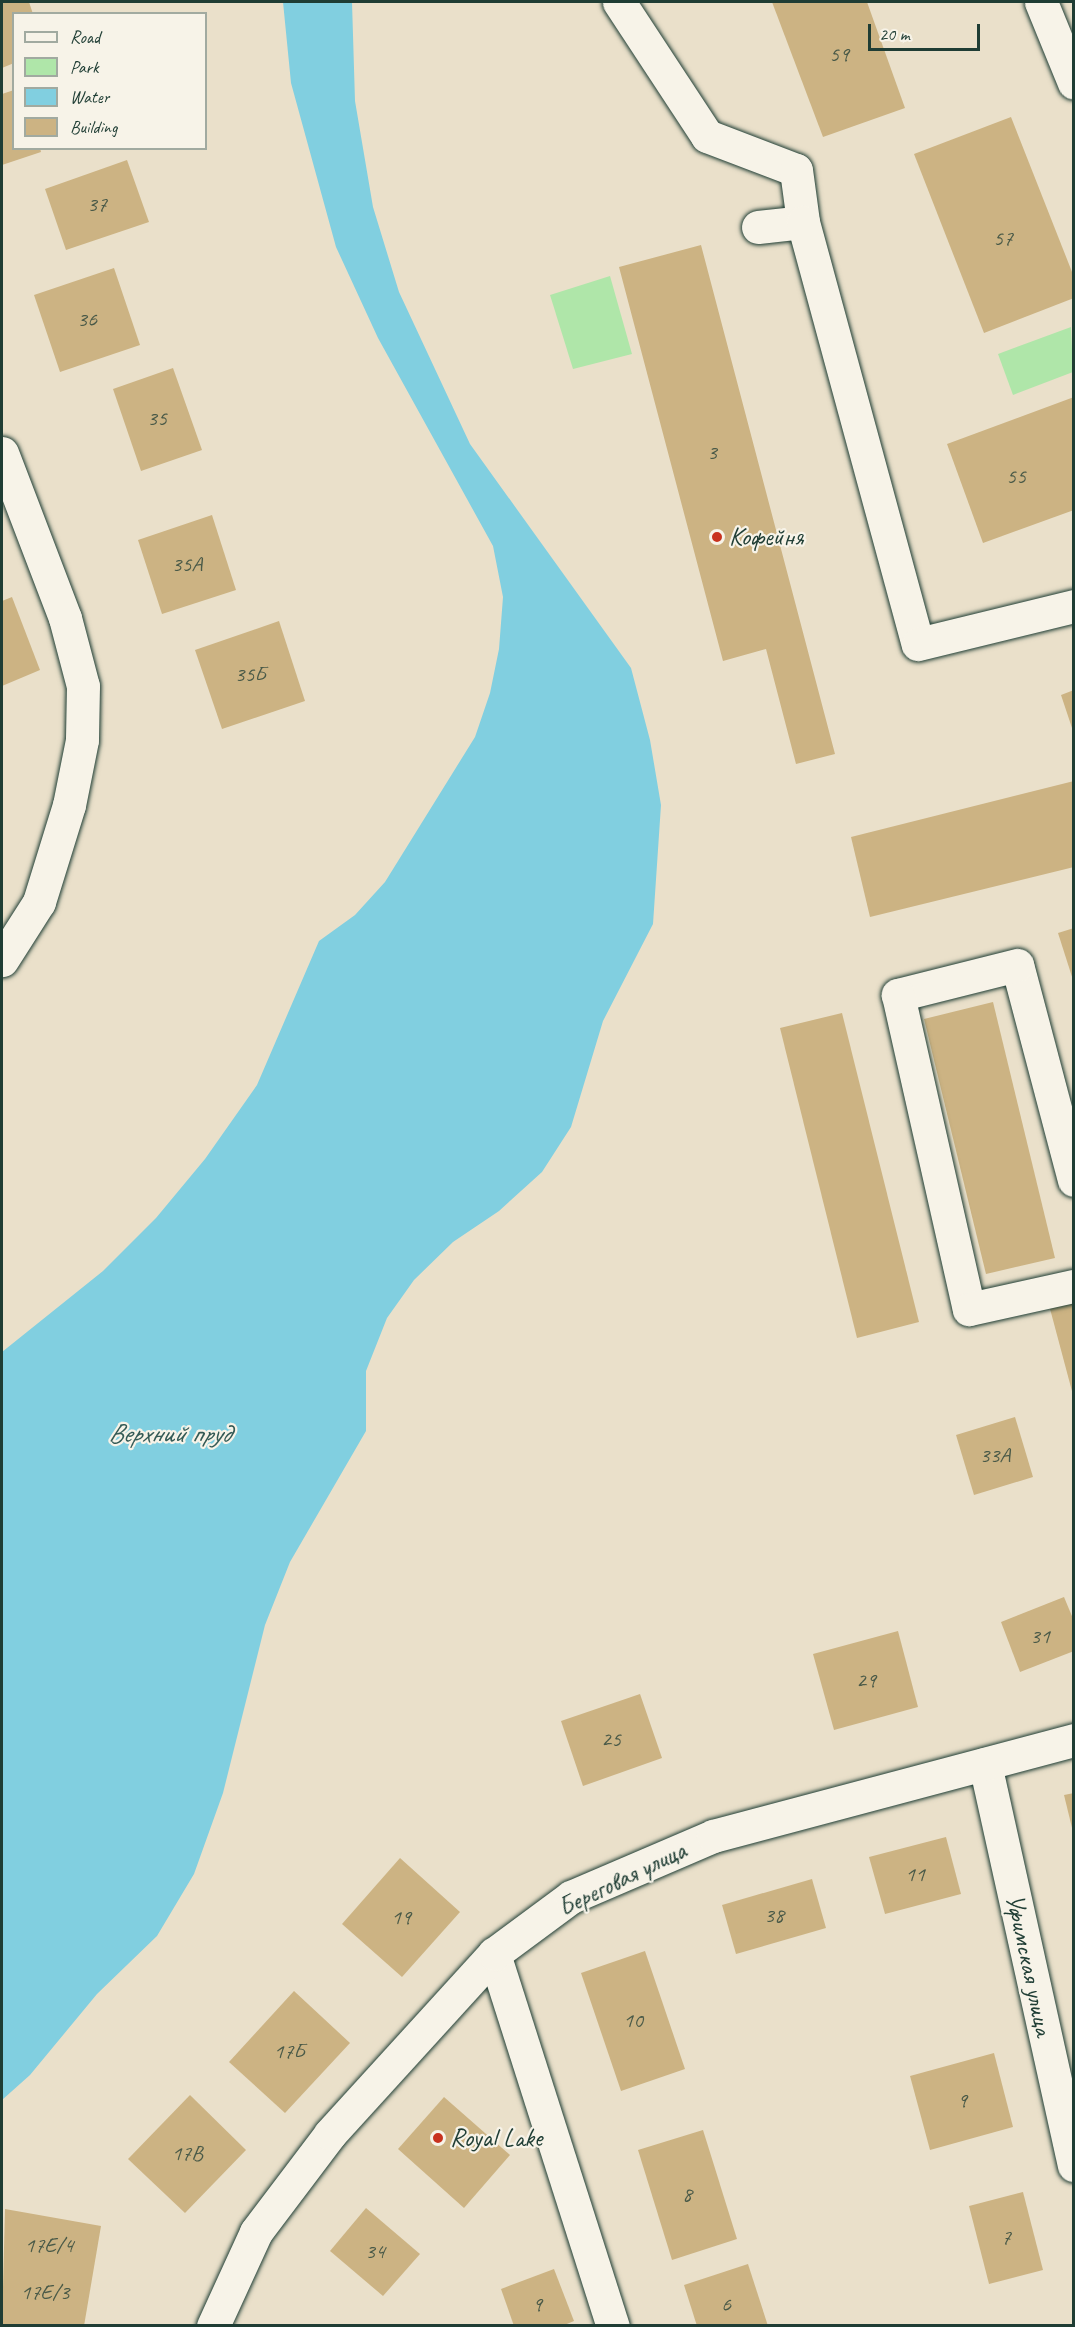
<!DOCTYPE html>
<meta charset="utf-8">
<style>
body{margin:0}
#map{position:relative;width:1075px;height:2327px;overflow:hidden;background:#eae0ca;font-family:Caveat,sans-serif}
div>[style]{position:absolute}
.green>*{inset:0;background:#afe6a9}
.water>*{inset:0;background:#81cfe0}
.building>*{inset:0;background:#ccb383}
.roads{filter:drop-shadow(0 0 2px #1f3d34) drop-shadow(0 0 2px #1f3d34)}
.minor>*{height:33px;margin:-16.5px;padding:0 16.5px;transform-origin:16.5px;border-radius:16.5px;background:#f7f3e8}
.major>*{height:33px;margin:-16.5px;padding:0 16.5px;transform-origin:16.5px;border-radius:16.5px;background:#f7f3e8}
.dots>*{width:16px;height:16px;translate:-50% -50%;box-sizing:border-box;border:3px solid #f7f3e8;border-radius:50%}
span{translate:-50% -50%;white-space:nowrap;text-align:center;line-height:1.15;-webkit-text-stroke:4.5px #f7f3e8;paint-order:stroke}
.number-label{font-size:22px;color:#4a5a48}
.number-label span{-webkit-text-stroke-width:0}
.poi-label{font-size:26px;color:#1f3d34}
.left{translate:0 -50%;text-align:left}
.street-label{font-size:26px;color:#1f3d34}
.water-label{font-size:27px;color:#335a56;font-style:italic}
.frame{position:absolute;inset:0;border:3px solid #1f3d34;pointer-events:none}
.legend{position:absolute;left:12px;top:12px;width:195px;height:138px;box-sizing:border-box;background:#f7f3e8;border:2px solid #a1aaa0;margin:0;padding:8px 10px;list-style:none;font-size:18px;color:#1f3d34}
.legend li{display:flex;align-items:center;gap:12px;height:30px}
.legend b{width:30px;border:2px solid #a1aaa0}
.scale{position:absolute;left:868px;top:24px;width:112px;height:27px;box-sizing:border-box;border:3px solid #1f3d34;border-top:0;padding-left:8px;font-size:18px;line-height:21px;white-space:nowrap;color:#1f3d34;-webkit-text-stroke:4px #f7f3e8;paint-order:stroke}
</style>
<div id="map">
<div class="green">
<i style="clip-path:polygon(610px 276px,632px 354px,573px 369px,550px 295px)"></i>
<i style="clip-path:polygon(1071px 327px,1073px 372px,1013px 395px,998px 354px)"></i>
</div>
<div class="water">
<i style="clip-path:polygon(283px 2px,352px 2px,355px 101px,373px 207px,399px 292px,470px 444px,631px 668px,650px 740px,661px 805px,653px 924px,603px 1021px,571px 1127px,542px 1172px,499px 1211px,453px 1242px,414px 1280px,387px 1318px,366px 1371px,366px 1431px,290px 1562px,265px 1625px,223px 1793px,194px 1874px,157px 1936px,97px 1994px,30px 2075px,2px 2100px,2px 1352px,103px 1271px,156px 1218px,205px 1159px,257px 1085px,319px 941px,355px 915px,385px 882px,475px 737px,490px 693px,499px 649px,503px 597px,493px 546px,378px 338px,336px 247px,291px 83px)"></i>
</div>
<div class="building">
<i style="clip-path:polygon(2px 2px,29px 2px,33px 14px,14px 14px,14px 63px,2px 68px)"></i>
<i style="clip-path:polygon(772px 2px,867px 2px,905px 108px,823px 137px)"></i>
<i style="clip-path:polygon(14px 90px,14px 148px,40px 148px,41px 152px,2px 165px,2px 94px)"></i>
<i style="clip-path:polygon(1011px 117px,1074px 277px,1074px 298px,984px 333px,914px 154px)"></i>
<i style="clip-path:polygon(127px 160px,149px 222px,66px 250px,45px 189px)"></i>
<i style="clip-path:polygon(701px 245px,835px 754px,796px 764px,766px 649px,723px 661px,619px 267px)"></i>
<i style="clip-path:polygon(114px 268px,140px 345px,60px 372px,34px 295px)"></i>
<i style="clip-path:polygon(173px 368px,202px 450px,141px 471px,113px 389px)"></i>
<i style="clip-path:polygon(1074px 397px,1074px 510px,983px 543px,947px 444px)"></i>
<i style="clip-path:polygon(212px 515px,236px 590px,162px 614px,138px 540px)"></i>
<i style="clip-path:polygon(12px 597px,40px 670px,2px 686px,2px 601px)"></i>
<i style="clip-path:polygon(279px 621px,305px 701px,222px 729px,195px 650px)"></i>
<i style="clip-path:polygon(1074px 690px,1074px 731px,1073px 731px,1061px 695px)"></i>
<i style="clip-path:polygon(1074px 781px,1074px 867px,870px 917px,851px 837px)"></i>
<i style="clip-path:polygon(1074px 928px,1074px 980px,1073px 980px,1058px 933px)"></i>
<i style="clip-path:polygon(993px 1002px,1055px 1258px,986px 1274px,924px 1019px)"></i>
<i style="clip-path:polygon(842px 1013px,919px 1322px,857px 1338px,780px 1028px)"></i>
<i style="clip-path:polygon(1074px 1298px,1074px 1395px,1073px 1395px,1049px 1305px)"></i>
<i style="clip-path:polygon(1015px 1417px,1033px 1477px,974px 1495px,956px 1435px)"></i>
<i style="clip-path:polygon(1064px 1597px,1074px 1621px,1074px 1651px,1020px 1672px,1001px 1622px)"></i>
<i style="clip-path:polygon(898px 1631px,918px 1707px,834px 1730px,813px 1654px)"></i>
<i style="clip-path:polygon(640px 1694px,662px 1758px,583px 1786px,561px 1721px)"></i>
<i style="clip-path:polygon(1074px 1793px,1074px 1832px,1073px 1832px,1064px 1795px)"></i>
<i style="clip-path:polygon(946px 1837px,961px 1894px,885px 1914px,869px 1857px)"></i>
<i style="clip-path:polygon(400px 1858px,460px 1912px,402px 1977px,342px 1924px)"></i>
<i style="clip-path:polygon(812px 1879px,826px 1928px,736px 1954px,722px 1905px)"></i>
<i style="clip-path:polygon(645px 1951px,685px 2069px,621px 2091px,581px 1973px)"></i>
<i style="clip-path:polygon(294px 1991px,350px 2043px,285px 2113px,229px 2062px)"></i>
<i style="clip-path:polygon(994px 2053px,1013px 2127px,930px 2150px,910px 2076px)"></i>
<i style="clip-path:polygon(190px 2095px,246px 2150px,185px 2213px,128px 2159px)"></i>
<i style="clip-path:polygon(444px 2097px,510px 2155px,464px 2208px,398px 2149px)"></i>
<i style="clip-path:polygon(703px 2130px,737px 2239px,672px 2260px,638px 2150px)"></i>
<i style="clip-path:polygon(1023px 2192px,1043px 2270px,989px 2284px,969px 2206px)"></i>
<i style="clip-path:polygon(366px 2208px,420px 2254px,383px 2296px,330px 2251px)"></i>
<i style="clip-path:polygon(5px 2209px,101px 2226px,84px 2326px,2px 2326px)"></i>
<i style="clip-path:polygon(748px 2264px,768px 2326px,697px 2326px,684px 2285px)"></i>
<i style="clip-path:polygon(554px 2269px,574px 2321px,562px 2326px,514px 2326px,501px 2289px)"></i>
</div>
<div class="roads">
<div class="minor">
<i style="left:619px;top:2px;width:160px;rotate:56.7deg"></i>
<i style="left:707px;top:136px;width:95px;rotate:20.9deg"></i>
<i style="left:796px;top:170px;width:52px;rotate:82.3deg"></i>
<i style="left:758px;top:227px;width:45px;rotate:-6.3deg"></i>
<i style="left:803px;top:222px;width:437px;rotate:74.8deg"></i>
<i style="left:918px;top:644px;width:161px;rotate:-13.7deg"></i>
<i style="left:2px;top:453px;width:177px;rotate:69.1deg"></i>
<i style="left:65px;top:618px;width:70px;rotate:75.2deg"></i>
<i style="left:83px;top:686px;width:54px;rotate:91.1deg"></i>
<i style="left:82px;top:740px;width:66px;rotate:101.3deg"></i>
<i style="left:69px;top:805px;width:102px;rotate:107.2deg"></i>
<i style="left:39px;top:902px;width:69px;rotate:122.5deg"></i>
<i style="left:1074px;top:1180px;width:222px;rotate:-104.8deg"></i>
<i style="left:1017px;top:965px;width:123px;rotate:165.9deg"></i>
<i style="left:898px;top:995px;width:322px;rotate:77.3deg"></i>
<i style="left:969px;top:1309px;width:107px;rotate:-12.4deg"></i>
<i style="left:985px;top:1764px;width:411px;rotate:77.5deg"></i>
<i style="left:494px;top:1954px;width:391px;rotate:72.3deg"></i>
<i style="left:213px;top:2326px;width:103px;rotate:-65.4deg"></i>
<i style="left:256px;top:2232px;width:123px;rotate:-52.9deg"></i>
<i style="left:330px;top:2134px;width:244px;rotate:-47.7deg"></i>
<i style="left:494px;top:1954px;width:96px;rotate:-36.5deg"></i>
<i style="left:571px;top:1897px;width:155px;rotate:-23.2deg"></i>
<i style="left:713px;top:1836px;width:374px;rotate:-14.9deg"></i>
</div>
<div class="major">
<i style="left:1041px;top:2px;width:87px;rotate:67.8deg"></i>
</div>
</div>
<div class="dots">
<i style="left:717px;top:537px;background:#c8321e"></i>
<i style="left:438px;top:2138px;background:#c8321e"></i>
</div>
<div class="number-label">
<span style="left:839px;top:55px">59</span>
<span style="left:97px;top:205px">37</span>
<span style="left:1003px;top:239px">57</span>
<span style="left:87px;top:320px">36</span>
<span style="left:157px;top:419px">35</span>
<span style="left:712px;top:453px">3</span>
<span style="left:1016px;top:477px">55</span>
<span style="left:187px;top:565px">35А</span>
<span style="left:250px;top:675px">35Б</span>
<span style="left:995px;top:1456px">33А</span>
<span style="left:1040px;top:1637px">31</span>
<span style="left:866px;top:1681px">29</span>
<span style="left:611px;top:1740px">25</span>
<span style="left:915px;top:1875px">11</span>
<span style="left:774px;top:1916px">38</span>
<span style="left:401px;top:1918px">19</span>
<span style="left:633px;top:2021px">10</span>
<span style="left:289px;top:2052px">17Б</span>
<span style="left:962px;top:2101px">9</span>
<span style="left:187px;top:2154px">17В</span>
<span style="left:687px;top:2195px">8</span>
<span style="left:1006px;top:2238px">7</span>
<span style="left:49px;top:2246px">17Е/4</span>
<span style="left:375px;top:2252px">34</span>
<span style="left:45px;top:2293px">17Е/3</span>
<span style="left:537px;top:2305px">9</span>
<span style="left:726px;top:2305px">6</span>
</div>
<div class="poi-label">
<span class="left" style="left:729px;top:537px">Кофейня</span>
<span class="left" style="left:450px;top:2138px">Royal Lake</span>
</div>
<div class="street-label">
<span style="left:622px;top:1879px;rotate:-26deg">Береговая улица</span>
<span style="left:1029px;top:1965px;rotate:78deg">Уфимская улица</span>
</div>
<div class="water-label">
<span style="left:169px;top:1434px">Верхний пруд</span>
</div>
<div class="frame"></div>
<ul class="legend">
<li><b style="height:8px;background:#f7f3e8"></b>Road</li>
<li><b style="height:16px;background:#afe6a9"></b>Park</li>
<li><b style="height:16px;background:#81cfe0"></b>Water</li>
<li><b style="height:16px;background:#ccb383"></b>Building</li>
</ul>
<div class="scale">20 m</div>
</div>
